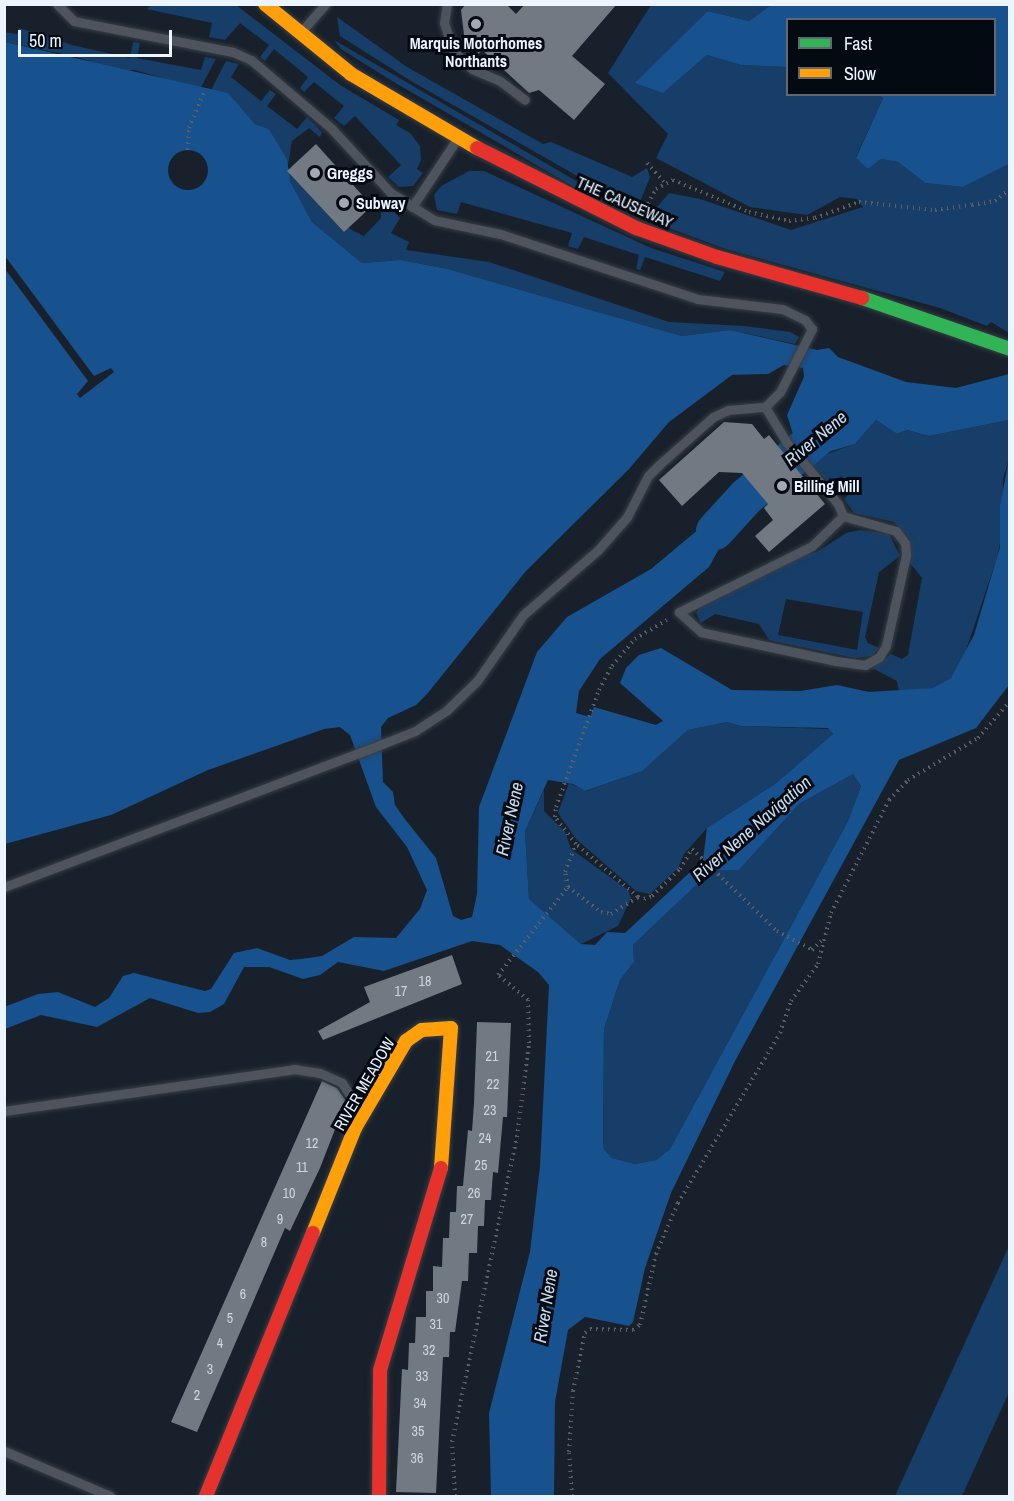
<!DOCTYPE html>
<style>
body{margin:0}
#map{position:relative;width:1014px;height:1501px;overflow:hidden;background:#18212b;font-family:"Archivo Narrow",sans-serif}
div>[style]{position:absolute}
.green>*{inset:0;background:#163e69}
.water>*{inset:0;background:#17518e}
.pier>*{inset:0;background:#18212b}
.round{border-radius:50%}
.river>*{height:38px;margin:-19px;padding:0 19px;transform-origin:19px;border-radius:19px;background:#17518e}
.building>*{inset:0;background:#717982}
.path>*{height:4px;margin-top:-2px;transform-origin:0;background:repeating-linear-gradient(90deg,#595f66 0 1.5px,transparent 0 6px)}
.roads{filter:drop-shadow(0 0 2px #373d46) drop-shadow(0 0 2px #373d46)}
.lane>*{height:9px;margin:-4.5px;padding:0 4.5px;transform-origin:4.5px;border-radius:4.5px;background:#4e545d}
.fast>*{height:14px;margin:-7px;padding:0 7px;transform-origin:7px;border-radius:7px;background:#30b455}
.slow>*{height:14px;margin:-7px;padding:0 7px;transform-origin:7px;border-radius:7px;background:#ff9f0a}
.jam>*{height:14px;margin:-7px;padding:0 7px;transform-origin:7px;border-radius:7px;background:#e5322d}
.dots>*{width:16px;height:16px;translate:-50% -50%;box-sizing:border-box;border:3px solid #040a12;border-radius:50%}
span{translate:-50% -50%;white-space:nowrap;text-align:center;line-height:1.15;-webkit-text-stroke:6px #040a12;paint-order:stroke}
.number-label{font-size:14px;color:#cdd6e0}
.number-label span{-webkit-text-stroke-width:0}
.poi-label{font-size:16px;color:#ecf5ff;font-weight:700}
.left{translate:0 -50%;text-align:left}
.street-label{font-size:16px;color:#ecf5ff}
.water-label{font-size:18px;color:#cbdbee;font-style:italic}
.frame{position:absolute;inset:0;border:6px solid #ecf5ff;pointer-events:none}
.legend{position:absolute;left:786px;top:18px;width:210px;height:78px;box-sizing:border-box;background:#040a12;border:2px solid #616871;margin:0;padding:8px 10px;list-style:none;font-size:18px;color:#ecf5ff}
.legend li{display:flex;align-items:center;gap:12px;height:30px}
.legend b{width:30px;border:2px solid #616871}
.scale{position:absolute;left:18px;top:30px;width:154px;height:27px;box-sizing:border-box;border:3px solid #ecf5ff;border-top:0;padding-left:8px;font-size:18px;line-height:21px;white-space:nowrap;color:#ecf5ff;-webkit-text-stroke:4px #040a12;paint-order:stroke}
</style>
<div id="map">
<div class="green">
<i style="clip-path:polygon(151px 5px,236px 5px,340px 85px,399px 120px,396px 125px,410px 133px,420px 146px,421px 160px,417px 169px,423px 173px,413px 186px,399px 187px,388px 177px,401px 165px,355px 116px,344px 126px,334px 118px,344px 106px,314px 82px,304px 92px,300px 88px,308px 77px,274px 49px,265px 61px,260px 57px,269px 45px,240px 23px,225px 40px,209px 37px,212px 23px,147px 9px)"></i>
<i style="clip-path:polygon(651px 5px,771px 5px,749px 21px,708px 11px,663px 93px,707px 55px,741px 65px,787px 67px,788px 94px,879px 94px,883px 98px,856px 157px,868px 169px,881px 159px,898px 162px,925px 183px,963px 187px,1009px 164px,1009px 333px,991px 322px,987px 326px,940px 308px,726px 249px,655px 223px,653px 212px,669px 193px,700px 199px,791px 230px,863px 207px,857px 199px,840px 197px,807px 215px,750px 207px,656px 158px,668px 134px,608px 73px)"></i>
<i style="clip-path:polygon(337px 17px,407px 67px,543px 144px,551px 142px,632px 177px,647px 168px,650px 177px,640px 202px,637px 206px,586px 181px,411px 81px,340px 36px)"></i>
<i style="clip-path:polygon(19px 28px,72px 45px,130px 58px,133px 42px,140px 43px,137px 58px,201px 70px,205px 57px,216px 59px,200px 89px,135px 70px,118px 70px,73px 56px,5px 42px,4px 32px,17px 34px)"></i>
<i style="clip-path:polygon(334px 40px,583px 185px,630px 209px,583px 192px,392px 81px,341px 49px)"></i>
<i style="clip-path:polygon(226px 61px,239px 64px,231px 77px,261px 101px,270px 90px,276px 94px,267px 106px,297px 129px,307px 117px,322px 132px,320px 137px,309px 128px,292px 141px,287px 171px,344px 232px,348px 228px,364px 236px,381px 218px,381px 200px,400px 218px,391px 233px,409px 242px,406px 250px,489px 262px,669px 322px,744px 326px,790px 332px,799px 337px,795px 344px,730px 330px,682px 336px,448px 269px,401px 260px,362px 263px,312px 222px,290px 181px,287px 171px,287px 159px,269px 129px,255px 124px,228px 94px,211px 90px)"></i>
<i style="clip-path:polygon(469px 171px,484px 171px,651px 248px,725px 272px,720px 281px,645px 257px,640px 270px,636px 269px,639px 255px,584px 237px,578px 249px,568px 246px,572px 233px,461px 202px,457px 214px,437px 210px,434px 195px,441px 186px)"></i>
<i style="clip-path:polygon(876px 420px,897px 434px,907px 430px,929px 436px,1009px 420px,1009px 459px,1003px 479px,1002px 534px,996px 561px,961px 665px,951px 678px,932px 688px,899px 692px,897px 681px,872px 668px,891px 654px,902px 659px,908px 655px,922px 578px,910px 563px,910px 540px,894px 522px,854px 513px,844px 499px,854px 489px,841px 476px,830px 484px,807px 461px,855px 444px)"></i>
<i style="clip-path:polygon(evenodd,860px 530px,889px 534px,900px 556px,879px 572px,865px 637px,868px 643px,879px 648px,872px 656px,855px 658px,769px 640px,759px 624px,715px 614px,701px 623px,696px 613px,701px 606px,790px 558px,817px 552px,846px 533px,860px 530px,786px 599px,863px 612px,857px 650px,778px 635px,786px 599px)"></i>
<i style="clip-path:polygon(727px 722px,741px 726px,829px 729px,833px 734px,775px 784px,707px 828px,684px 854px,678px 868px,650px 894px,636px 891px,576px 839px,558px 813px,569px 783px,586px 791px,641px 771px,688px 730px)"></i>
<i style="clip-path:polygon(853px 774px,861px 786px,848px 821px,670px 1149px,656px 1160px,635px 1164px,612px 1158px,603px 1148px,604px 1029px,620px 980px,634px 962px,633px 945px,712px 870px,739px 870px,799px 804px)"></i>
<i style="clip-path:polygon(544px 790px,544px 811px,565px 832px,571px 849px,628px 890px,631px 898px,618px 926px,581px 944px,529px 899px,525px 831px)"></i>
<i style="clip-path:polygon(1009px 1246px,1009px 1392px,962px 1496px,895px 1496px)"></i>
</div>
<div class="water">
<i style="clip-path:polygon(771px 5px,1009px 5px,1009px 164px,963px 187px,925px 183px,898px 162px,881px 159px,868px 169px,856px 158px,883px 98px,879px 95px,994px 94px,994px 20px,788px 20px,787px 67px,741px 65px,707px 55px,663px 93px,635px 83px,708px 11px,749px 21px)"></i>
<i style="clip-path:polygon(evenodd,5px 42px,228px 93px,255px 124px,269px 129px,287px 159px,290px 181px,312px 222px,362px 263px,401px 260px,448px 269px,682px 336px,730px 330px,817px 350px,829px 348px,838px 357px,906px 382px,956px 388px,1009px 374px,1009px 420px,929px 436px,907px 430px,897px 434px,876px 420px,855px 444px,808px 458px,796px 444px,787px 415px,804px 377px,803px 368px,784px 365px,768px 374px,732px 375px,669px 422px,629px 469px,526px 571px,427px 694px,416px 705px,388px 718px,381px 727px,383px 782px,393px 792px,395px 805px,404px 818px,436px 858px,453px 916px,461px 920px,472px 917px,477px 894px,479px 807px,537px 652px,567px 617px,651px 569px,712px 518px,721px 502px,742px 485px,762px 507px,728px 532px,709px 567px,600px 659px,579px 691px,576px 713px,590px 717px,594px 707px,656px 725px,663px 721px,620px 683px,626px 668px,639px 655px,661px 648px,732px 690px,800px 691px,837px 685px,869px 692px,932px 688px,951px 678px,974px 635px,1000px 547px,1000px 506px,1009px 459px,1009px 685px,976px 728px,899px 760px,735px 1061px,671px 1193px,645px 1268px,633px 1322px,629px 1326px,585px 1317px,568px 1330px,555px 1402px,554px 1496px,491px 1496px,489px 1413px,530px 1252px,540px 1166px,549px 985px,538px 972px,500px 945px,472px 941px,384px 971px,338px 962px,320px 975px,303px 979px,269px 967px,244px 967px,224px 1004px,210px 1012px,198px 1013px,150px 998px,97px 1027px,41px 1015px,5px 1029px,4px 1007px,38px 994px,58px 992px,95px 1007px,109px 998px,123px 976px,134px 973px,205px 991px,211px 989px,234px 953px,257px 948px,290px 960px,301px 959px,322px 956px,354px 937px,396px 938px,420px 909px,427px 890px,407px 847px,376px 807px,350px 735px,340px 727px,324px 729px,208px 770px,111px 815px,5px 844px,5px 42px,727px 722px,741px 726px,828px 728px,833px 734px,775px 784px,707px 828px,703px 860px,625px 933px,607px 932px,595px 945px,581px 944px,529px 899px,525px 831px,548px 780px,573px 784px,585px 791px,642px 771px,688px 730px,727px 722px,5px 42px,853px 774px,861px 786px,848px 821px,670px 1149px,656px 1160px,635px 1164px,612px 1158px,603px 1148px,604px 1029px,620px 980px,634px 962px,633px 945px,712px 870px,739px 870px,799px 804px,853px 774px)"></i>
</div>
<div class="pier">
<i class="round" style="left:168px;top:150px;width:40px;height:40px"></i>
<i style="clip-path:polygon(5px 256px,94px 376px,111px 368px,114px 372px,80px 398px,77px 394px,88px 381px,5px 269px)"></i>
</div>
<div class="river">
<i style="left:715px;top:531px;width:47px;rotate:-47.6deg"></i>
<i style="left:747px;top:496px;width:112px;rotate:-39.9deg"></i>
</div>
<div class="building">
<i style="clip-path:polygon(466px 4px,506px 4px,516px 14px,525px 4px,617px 4px,572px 56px,605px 84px,574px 120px,539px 90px,529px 93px,482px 50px,478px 54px,460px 40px,464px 35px,461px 10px)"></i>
<i style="clip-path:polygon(316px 144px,372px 206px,344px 232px,287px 171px)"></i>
<i style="clip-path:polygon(724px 422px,752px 424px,764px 439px,769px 435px,825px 504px,769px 552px,755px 536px,773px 520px,764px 508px,768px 504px,742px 473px,719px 472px,682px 506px,659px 480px)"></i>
<i style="clip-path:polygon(452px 955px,462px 984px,323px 1040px,318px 1031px,370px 1002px,364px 987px)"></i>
<i style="clip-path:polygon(477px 1022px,511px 1023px,507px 1117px,503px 1117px,498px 1173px,493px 1172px,491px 1200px,485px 1200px,484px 1226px,478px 1226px,477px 1253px,469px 1253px,468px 1281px,462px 1281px,455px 1332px,450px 1332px,449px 1357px,443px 1357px,436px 1493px,396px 1492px,402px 1369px,408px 1370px,409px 1343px,415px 1343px,416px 1317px,426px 1317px,426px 1291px,433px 1291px,433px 1266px,442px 1267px,443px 1238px,449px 1238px,450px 1212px,456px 1212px,457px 1186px,463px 1186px,468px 1130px,472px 1131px,474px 1103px)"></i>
<i style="clip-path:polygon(322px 1081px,337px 1088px,346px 1101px,320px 1168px,290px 1231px,285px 1228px,197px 1432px,171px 1422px)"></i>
</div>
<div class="path">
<i style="left:188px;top:150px;width:22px;rotate:-87deg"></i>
<i style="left:189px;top:128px;width:41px;rotate:-67.2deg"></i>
<i style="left:647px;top:163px;width:25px;rotate:48deg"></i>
<i style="left:645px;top:209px;width:23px;rotate:-61deg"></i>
<i style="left:656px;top:189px;width:19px;rotate:-28deg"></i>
<i style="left:673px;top:180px;width:82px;rotate:22.8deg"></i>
<i style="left:749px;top:212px;width:41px;rotate:12.7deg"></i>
<i style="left:789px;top:221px;width:26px;rotate:-7deg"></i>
<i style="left:815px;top:218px;width:47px;rotate:-20deg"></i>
<i style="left:859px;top:202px;width:76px;rotate:6deg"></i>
<i style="left:935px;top:210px;width:37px;rotate:-8deg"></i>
<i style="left:972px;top:205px;width:23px;rotate:-10deg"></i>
<i style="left:995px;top:201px;width:19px;rotate:-39deg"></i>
<i style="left:568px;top:887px;width:15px;rotate:-101deg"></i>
<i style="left:565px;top:872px;width:30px;rotate:-69deg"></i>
<i style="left:638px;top:897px;width:82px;rotate:-139.5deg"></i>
<i style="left:576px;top:844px;width:34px;rotate:-128deg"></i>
<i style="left:555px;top:817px;width:10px;rotate:-84deg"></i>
<i style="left:556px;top:807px;width:125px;rotate:-69.8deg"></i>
<i style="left:599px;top:690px;width:27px;rotate:-62deg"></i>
<i style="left:612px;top:666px;width:35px;rotate:-50deg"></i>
<i style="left:635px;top:639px;width:37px;rotate:-31deg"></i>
<i style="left:455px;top:1496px;width:54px;rotate:-93.2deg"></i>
<i style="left:452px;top:1442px;width:312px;rotate:-78deg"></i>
<i style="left:517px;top:1137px;width:95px;rotate:-82.7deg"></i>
<i style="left:529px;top:1043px;width:43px;rotate:-91.3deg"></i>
<i style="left:528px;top:1000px;width:39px;rotate:-140deg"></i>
<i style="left:498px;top:975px;width:112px;rotate:-51.5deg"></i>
<i style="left:568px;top:887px;width:41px;rotate:37.1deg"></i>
<i style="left:601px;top:912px;width:10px;rotate:11deg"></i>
<i style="left:611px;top:914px;width:32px;rotate:-32deg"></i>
<i style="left:638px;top:897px;width:6px;rotate:18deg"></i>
<i style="left:644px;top:899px;width:9px;rotate:-21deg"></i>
<i style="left:652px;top:896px;width:39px;rotate:-44deg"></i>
<i style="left:680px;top:869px;width:23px;rotate:-59deg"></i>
<i style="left:692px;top:849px;width:118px;rotate:44deg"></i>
<i style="left:777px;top:931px;width:40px;rotate:28deg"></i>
<i style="left:812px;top:950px;width:13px;rotate:-45deg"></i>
<i style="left:572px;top:1496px;width:44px;rotate:-93.9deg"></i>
<i style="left:569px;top:1452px;width:61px;rotate:-86.2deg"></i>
<i style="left:573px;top:1391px;width:59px;rotate:-78.3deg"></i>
<i style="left:585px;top:1333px;width:6px;rotate:-39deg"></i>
<i style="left:590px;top:1329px;width:43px;rotate:1.3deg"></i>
<i style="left:633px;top:1330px;width:9px;rotate:-36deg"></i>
<i style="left:640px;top:1325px;width:73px;rotate:-77.3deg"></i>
<i style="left:656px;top:1254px;width:56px;rotate:-66.7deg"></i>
<i style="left:678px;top:1203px;width:198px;rotate:-59deg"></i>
<i style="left:780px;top:1033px;width:34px;rotate:-71deg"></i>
<i style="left:791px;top:1001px;width:46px;rotate:-53.9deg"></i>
<i style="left:818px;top:964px;width:53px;rotate:-75.7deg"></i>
<i style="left:831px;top:913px;width:127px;rotate:-62.8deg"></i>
<i style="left:889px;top:800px;width:28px;rotate:-46deg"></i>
<i style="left:908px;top:780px;width:82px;rotate:-31deg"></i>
<i style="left:978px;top:738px;width:49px;rotate:-49.1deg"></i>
</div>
<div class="roads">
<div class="lane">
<i style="left:447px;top:4px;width:19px;rotate:99deg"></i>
<i style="left:444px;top:23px;width:31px;rotate:71deg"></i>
<i style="left:454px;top:52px;width:25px;rotate:43deg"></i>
<i style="left:472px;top:69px;width:30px;rotate:23deg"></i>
<i style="left:500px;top:81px;width:31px;rotate:37deg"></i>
<i style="left:301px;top:32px;width:37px;rotate:-49deg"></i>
<i style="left:412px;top:207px;width:82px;rotate:-56.5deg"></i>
<i style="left:765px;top:407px;width:42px;rotate:58.6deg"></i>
<i style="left:787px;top:443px;width:80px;rotate:50.1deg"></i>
<i style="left:838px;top:504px;width:13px;rotate:67deg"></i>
<i style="left:843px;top:516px;width:55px;rotate:15.8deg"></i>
<i style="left:896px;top:531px;width:15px;rotate:53deg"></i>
<i style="left:905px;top:543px;width:12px;rotate:85deg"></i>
<i style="left:906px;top:555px;width:93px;rotate:102.4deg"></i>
<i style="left:886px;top:646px;width:13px;rotate:122deg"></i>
<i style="left:879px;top:657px;width:16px;rotate:150deg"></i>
<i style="left:865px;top:665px;width:29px;rotate:-172deg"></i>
<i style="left:836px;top:661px;width:138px;rotate:-167.9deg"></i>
<i style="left:701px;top:632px;width:30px;rotate:-138deg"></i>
<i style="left:679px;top:612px;width:148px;rotate:-26.4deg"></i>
<i style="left:812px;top:546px;width:43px;rotate:-44.1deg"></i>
<i style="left:4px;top:887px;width:388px;rotate:-20.7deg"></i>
<i style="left:367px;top:750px;width:52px;rotate:-21.6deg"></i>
<i style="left:415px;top:731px;width:38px;rotate:-33deg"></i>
<i style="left:447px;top:710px;width:42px;rotate:-44deg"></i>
<i style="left:477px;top:681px;width:80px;rotate:-55.1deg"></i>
<i style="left:523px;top:615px;width:99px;rotate:-40.9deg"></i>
<i style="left:598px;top:550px;width:44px;rotate:-48.7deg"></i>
<i style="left:627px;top:517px;width:46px;rotate:-62.9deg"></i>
<i style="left:648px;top:476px;width:18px;rotate:-45deg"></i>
<i style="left:661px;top:463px;width:69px;rotate:-41.5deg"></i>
<i style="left:713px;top:417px;width:17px;rotate:-25deg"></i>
<i style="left:728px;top:410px;width:37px;rotate:-5deg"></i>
<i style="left:765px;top:407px;width:21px;rotate:-45deg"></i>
<i style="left:780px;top:392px;width:71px;rotate:-63.1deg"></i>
<i style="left:812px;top:329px;width:11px;rotate:-128deg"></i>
<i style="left:805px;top:320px;width:25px;rotate:-154deg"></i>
<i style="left:782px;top:309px;width:85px;rotate:-173.2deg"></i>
<i style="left:698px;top:299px;width:208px;rotate:-161.8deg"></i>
<i style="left:500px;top:234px;width:67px;rotate:-168deg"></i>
<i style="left:434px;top:220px;width:51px;rotate:-147.9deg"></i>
<i style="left:391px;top:193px;width:88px;rotate:-132.7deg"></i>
<i style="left:331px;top:128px;width:105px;rotate:-139.6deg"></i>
<i style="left:251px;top:60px;width:20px;rotate:-156deg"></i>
<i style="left:233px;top:52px;width:162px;rotate:-169deg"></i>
<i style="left:74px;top:21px;width:24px;rotate:-135deg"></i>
<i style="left:4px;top:1111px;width:293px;rotate:-8.2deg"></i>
<i style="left:294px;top:1069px;width:26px;rotate:9deg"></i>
<i style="left:320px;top:1073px;width:24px;rotate:24deg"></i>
<i style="left:342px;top:1083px;width:24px;rotate:57deg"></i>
<i style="left:355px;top:1103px;width:11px;rotate:90deg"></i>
<i style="left:4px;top:1451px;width:115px;rotate:23deg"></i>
</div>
<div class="fast">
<i style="left:862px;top:298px;width:157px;rotate:19deg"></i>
</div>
<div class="slow">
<i style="left:265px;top:4px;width:111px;rotate:39.1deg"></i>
<i style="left:351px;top:74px;width:146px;rotate:30.4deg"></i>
<i style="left:313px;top:1233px;width:113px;rotate:-68.2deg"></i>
<i style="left:355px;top:1128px;width:101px;rotate:-59.6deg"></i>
<i style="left:406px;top:1041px;width:19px;rotate:-35deg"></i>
<i style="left:422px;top:1030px;width:29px;rotate:-4deg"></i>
<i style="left:451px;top:1028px;width:140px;rotate:94.1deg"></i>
</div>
<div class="jam">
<i style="left:477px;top:148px;width:178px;rotate:26.7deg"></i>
<i style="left:636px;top:228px;width:86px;rotate:19.7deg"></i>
<i style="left:717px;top:257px;width:151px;rotate:15.8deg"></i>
<i style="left:206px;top:1496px;width:284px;rotate:-67.9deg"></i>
<i style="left:379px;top:1496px;width:126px;rotate:-89.5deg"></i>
<i style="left:380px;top:1370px;width:211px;rotate:-73.2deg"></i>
</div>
</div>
<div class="dots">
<i style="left:476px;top:24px;background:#a2abb5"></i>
<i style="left:315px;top:173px;background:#a2abb5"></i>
<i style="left:344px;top:203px;background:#a2abb5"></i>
<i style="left:782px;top:486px;background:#a2abb5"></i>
</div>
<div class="number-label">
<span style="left:425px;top:981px">18</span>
<span style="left:401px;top:991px">17</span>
<span style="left:492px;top:1056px">21</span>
<span style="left:493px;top:1084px">22</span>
<span style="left:490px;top:1110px">23</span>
<span style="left:485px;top:1138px">24</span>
<span style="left:312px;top:1143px">12</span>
<span style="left:481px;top:1165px">25</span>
<span style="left:302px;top:1167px">11</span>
<span style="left:289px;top:1193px">10</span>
<span style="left:474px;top:1193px">26</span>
<span style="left:280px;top:1219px">9</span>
<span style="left:467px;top:1219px">27</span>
<span style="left:264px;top:1242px">8</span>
<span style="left:243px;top:1294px">6</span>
<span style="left:443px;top:1298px">30</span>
<span style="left:230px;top:1318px">5</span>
<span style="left:436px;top:1324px">31</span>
<span style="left:220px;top:1343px">4</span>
<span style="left:429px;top:1350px">32</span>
<span style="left:210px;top:1369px">3</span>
<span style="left:422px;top:1376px">33</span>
<span style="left:197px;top:1395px">2</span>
<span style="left:420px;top:1403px">34</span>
<span style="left:418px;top:1431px">35</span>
<span style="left:417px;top:1458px">36</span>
</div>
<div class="poi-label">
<span style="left:476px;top:52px">Marquis Motorhomes<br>Northants</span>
<span class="left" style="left:327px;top:173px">Greggs</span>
<span class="left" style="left:356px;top:203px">Subway</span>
<span class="left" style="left:794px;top:486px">Billing Mill</span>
</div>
<div class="street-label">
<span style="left:625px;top:202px;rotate:24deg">THE CAUSEWAY</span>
<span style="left:364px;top:1084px;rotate:-60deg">RIVER MEADOW</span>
</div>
<div class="water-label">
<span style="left:816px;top:439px;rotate:-40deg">River Nene</span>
<span style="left:510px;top:819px;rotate:-78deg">River Nene</span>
<span style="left:752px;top:829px;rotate:-41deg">River Nene Navigation</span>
<span style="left:546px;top:1306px;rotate:-81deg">River Nene</span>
</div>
<div class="frame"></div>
<ul class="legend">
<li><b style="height:8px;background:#30b455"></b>Fast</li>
<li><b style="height:8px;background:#ff9f0a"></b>Slow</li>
</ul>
<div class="scale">50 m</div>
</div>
